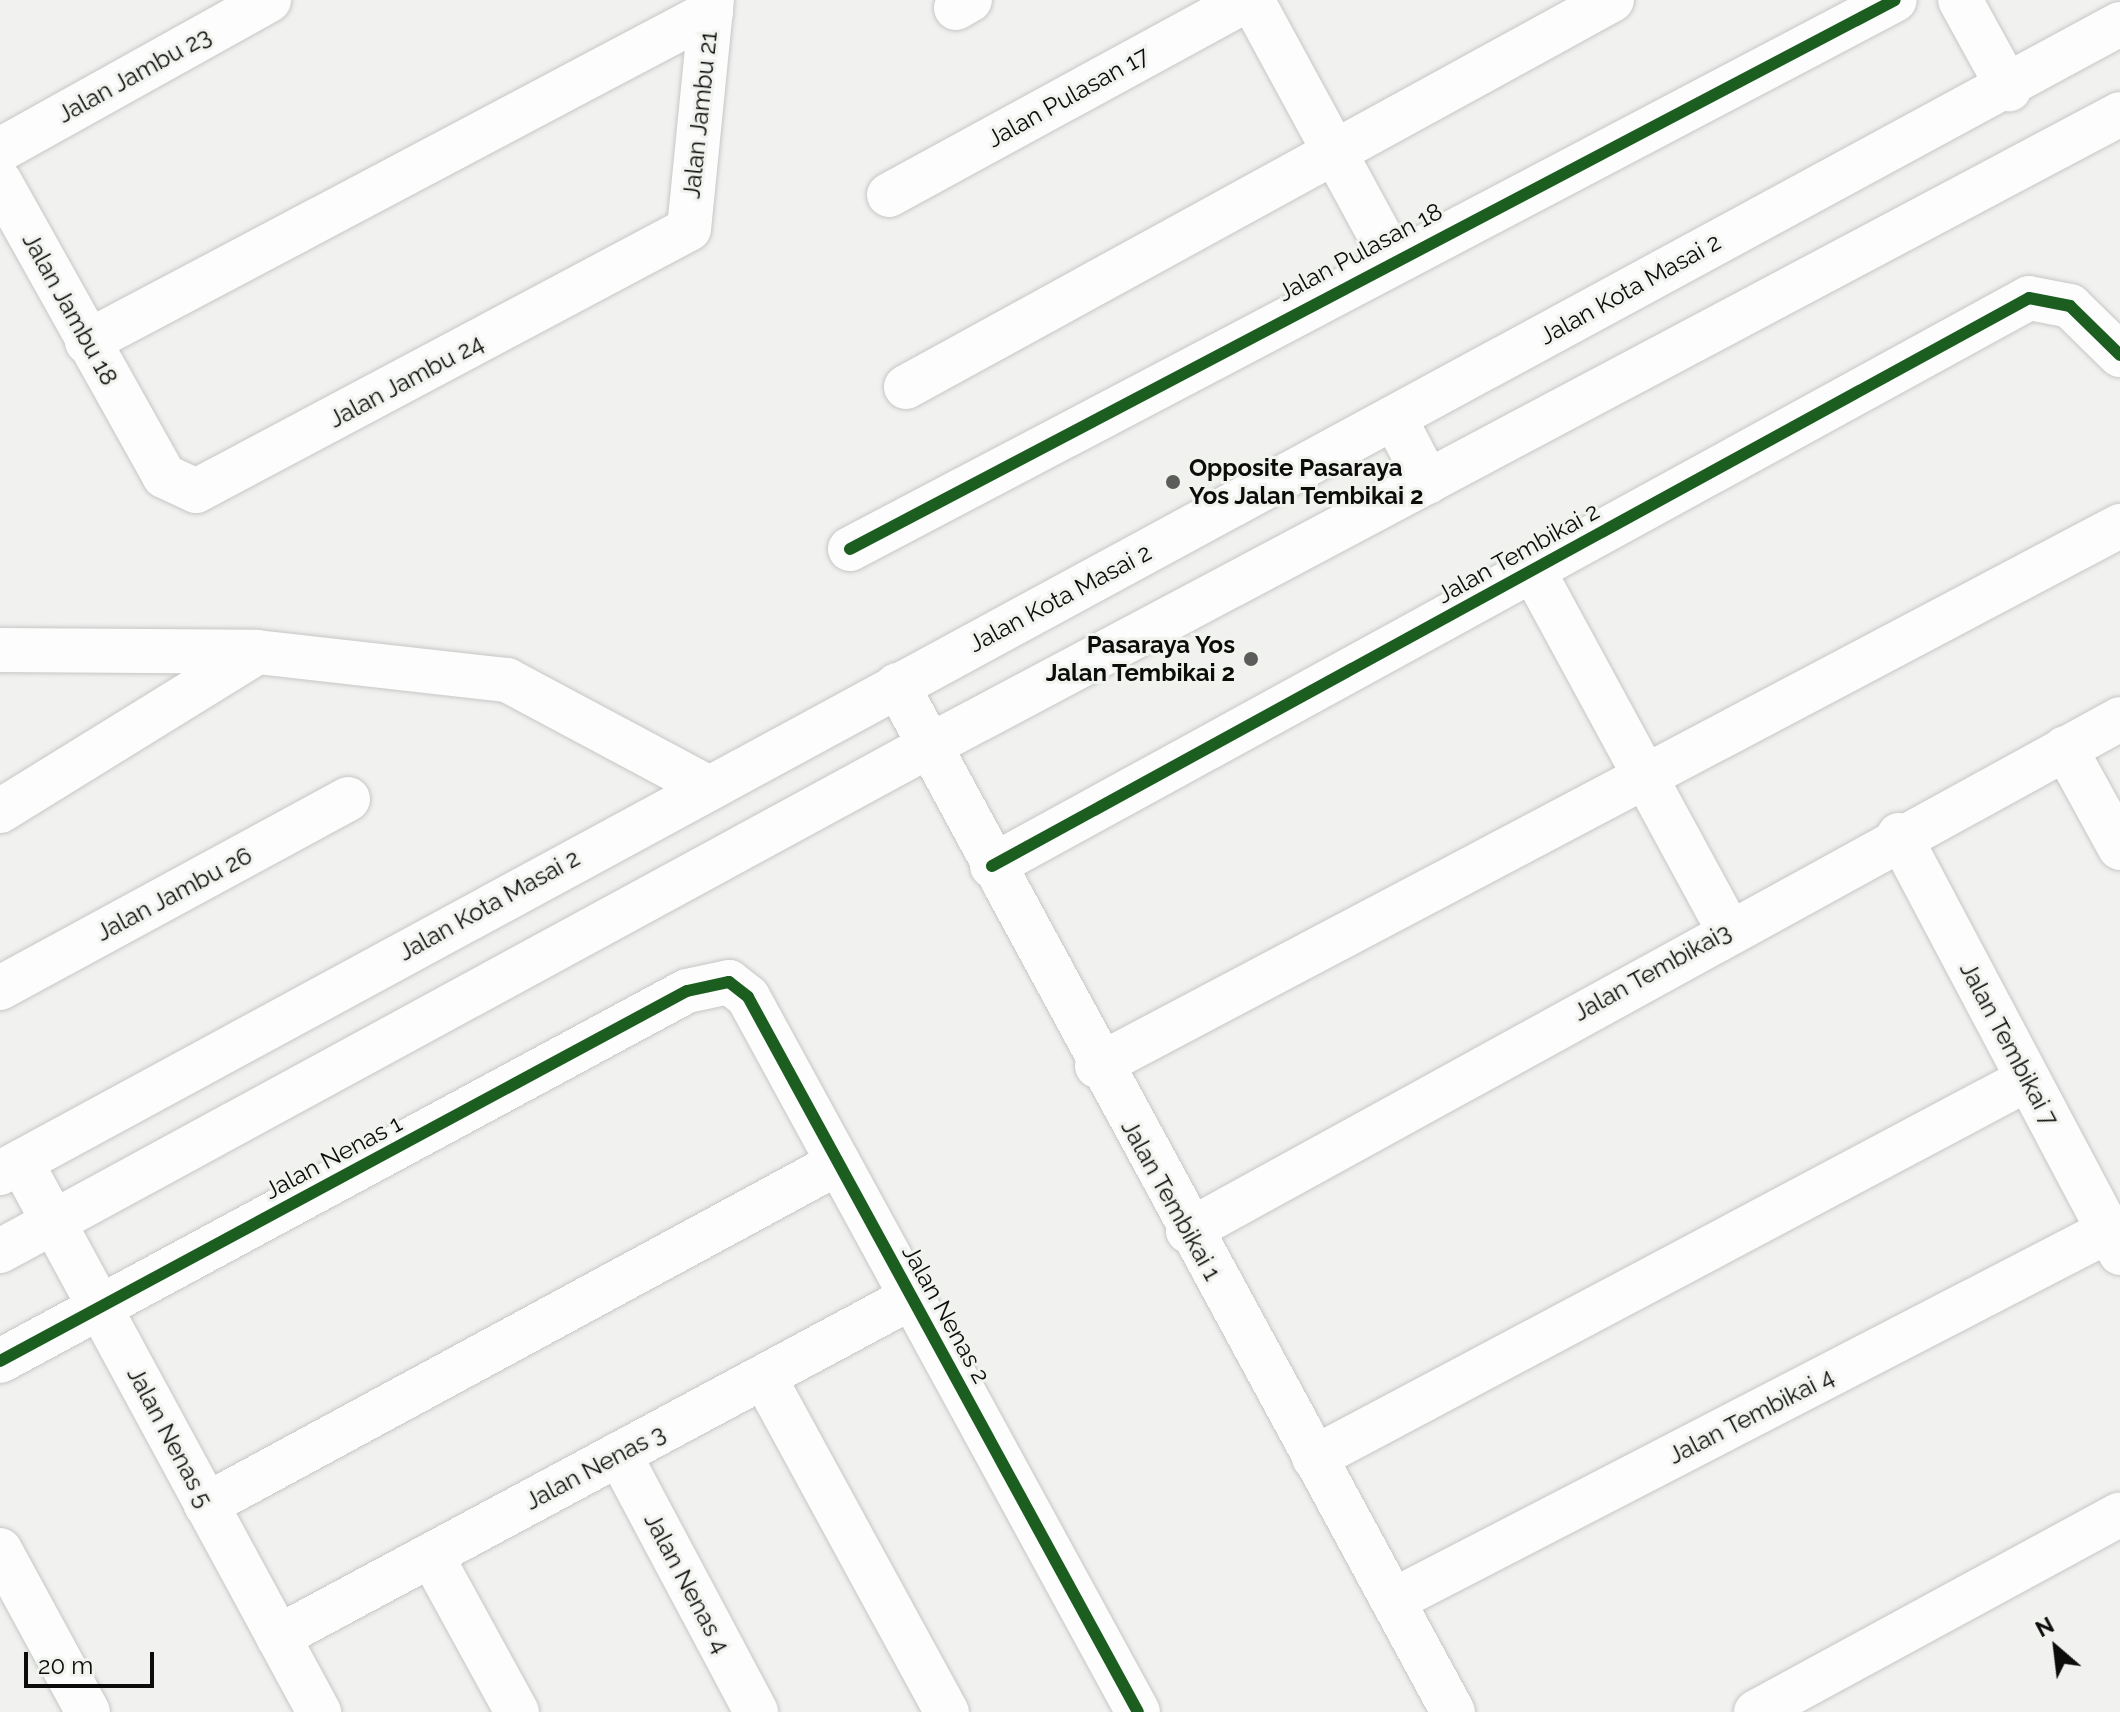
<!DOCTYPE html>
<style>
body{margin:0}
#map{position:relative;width:2120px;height:1712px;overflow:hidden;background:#f1f2f0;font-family:Raleway,sans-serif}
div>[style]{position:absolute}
.roads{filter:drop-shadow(0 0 2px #c6c7c5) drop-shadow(0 0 2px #c6c7c5)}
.minor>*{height:44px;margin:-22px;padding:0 22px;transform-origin:22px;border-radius:22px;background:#fdfdfd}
.major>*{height:44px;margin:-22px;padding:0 22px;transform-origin:22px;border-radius:22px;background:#fdfdfd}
.cycleway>*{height:12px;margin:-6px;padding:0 6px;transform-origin:6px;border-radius:6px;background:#1b5e20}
.dots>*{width:22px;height:22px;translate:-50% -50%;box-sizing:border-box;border:4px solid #f1f3ef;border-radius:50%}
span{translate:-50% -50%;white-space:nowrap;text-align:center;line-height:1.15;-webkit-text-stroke:6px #f1f3ef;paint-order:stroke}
.street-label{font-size:24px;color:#0c0c0b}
.poi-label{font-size:24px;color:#0c0c0b;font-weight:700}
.left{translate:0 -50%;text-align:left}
.right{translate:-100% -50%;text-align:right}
.north{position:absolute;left:2016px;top:1608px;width:80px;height:80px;-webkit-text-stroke:6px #f1f3ef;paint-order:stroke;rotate:332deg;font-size:22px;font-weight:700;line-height:32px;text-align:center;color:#0c0c0b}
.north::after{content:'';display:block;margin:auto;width:28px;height:36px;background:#0c0c0b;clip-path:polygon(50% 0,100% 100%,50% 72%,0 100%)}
.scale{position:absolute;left:24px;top:1652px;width:130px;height:36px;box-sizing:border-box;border:4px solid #0c0c0b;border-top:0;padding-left:10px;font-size:24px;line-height:28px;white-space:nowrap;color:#0c0c0b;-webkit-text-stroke:6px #f1f3ef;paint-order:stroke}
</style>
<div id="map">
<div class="roads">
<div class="minor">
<i style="left:1252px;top:0;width:296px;rotate:61.5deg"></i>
<i style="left:1960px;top:0;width:102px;rotate:61.2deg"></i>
<i style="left:956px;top:8px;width:16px;rotate:-30deg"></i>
<i style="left:0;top:150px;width:308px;rotate:-29.1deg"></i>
<i style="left:0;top:182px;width:337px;rotate:60.8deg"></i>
<i style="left:164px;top:476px;width:35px;rotate:25deg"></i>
<i style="left:196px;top:491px;width:558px;rotate:-27.99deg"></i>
<i style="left:689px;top:229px;width:230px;rotate:-84.3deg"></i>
<i style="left:889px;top:195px;width:408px;rotate:-28.6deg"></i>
<i style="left:87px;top:342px;width:706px;rotate:-27.87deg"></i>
<i style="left:906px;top:387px;width:805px;rotate:-28.73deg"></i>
<i style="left:850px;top:549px;width:1180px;rotate:-27.72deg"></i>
<i style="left:1533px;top:570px;width:409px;rotate:61.5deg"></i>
<i style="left:0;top:650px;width:257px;rotate:0.4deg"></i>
<i style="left:257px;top:652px;width:252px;rotate:6.4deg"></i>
<i style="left:507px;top:680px;width:227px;rotate:28.1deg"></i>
<i style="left:897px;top:685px;width:1168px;rotate:61.57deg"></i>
<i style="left:2065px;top:748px;width:114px;rotate:61.2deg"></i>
<i style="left:0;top:811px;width:302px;rotate:-31.7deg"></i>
<i style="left:1899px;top:835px;width:473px;rotate:62.1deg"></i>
<i style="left:992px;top:866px;width:1182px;rotate:-28.71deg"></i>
<i style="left:2029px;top:298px;width:42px;rotate:11deg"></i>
<i style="left:2070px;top:306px;width:70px;rotate:44.4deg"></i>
<i style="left:0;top:988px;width:396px;rotate:-28.5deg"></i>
<i style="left:1097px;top:1066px;width:1157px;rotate:-27.83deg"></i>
<i style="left:21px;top:1162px;width:626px;rotate:61.55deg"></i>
<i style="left:1188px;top:1231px;width:1063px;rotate:-28.78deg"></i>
<i style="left:0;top:1361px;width:780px;rotate:-28.31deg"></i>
<i style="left:687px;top:991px;width:43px;rotate:-12.1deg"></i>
<i style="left:729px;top:982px;width:24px;rotate:38deg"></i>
<i style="left:748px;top:997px;width:814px;rotate:61.39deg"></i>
<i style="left:764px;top:1377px;width:382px;rotate:61.4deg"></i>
<i style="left:619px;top:1454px;width:292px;rotate:62deg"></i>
<i style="left:1314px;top:1458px;width:808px;rotate:-27.96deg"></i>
<i style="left:206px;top:1505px;width:719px;rotate:-28.42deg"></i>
<i style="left:0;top:1550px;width:184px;rotate:61.5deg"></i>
<i style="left:431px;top:1555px;width:179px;rotate:61.3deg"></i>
<i style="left:1394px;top:1600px;width:804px;rotate:-27.33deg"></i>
<i style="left:278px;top:1637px;width:719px;rotate:-28.2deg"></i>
<i style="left:1756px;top:1712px;width:414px;rotate:-28.5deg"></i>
</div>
<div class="major">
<i style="left:1395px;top:419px;width:71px;rotate:62.4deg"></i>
<i style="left:0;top:1173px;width:2411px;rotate:-28.46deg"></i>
<i style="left:0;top:1251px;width:1057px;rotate:-28.53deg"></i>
<i style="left:929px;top:746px;width:1348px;rotate:-27.95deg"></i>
</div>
</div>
<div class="cycleway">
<i style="left:850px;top:549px;width:1180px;rotate:-27.72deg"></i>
<i style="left:992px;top:866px;width:1182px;rotate:-28.71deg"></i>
<i style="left:2029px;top:298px;width:42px;rotate:11deg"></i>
<i style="left:2070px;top:306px;width:70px;rotate:44.4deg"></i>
<i style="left:0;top:1361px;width:780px;rotate:-28.31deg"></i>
<i style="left:687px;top:991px;width:43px;rotate:-12.1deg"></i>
<i style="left:729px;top:982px;width:24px;rotate:38deg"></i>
<i style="left:748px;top:997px;width:814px;rotate:61.39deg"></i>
</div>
<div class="dots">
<i style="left:1173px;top:482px;background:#5c5c5b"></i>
<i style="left:1251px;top:659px;background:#5c5c5b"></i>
</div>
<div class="street-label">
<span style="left:134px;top:75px;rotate:-29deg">Jalan Jambu 23</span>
<span style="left:1068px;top:97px;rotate:-29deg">Jalan Pulasan 17</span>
<span style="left:700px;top:115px;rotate:-84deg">Jalan Jambu 21</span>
<span style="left:1360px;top:252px;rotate:-28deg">Jalan Pulasan 18</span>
<span style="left:1630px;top:289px;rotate:-29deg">Jalan Kota Masai 2</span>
<span style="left:70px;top:309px;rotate:61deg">Jalan Jambu 18</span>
<span style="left:406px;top:381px;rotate:-28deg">Jalan Jambu 24</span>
<span style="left:1518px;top:553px;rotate:-29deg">Jalan Tembikai 2</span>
<span style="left:1060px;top:598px;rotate:-28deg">Jalan Kota Masai 2</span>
<span style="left:174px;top:894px;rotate:-28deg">Jalan Jambu 26</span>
<span style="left:489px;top:905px;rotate:-29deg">Jalan Kota Masai 2</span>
<span style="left:1652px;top:972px;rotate:-29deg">Jalan Tembikai3</span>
<span style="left:2009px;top:1044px;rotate:62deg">Jalan Tembikai 7</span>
<span style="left:333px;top:1157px;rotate:-28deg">Jalan Nenas 1</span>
<span style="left:1171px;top:1200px;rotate:61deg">Jalan Tembikai 1</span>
<span style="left:946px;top:1314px;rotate:61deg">Jalan Nenas 2</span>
<span style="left:1751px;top:1416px;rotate:-27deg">Jalan Tembikai 4</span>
<span style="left:170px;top:1437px;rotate:62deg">Jalan Nenas 5</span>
<span style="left:595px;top:1467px;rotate:-28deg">Jalan Nenas 3</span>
<span style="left:687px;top:1583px;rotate:62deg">Jalan Nenas 4</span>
</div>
<div class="poi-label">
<span class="left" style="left:1189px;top:482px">Opposite Pasaraya<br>Yos Jalan Tembikai 2</span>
<span class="right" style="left:1235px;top:659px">Pasaraya Yos<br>Jalan Tembikai 2</span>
</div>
<div class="north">N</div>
<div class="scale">20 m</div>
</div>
